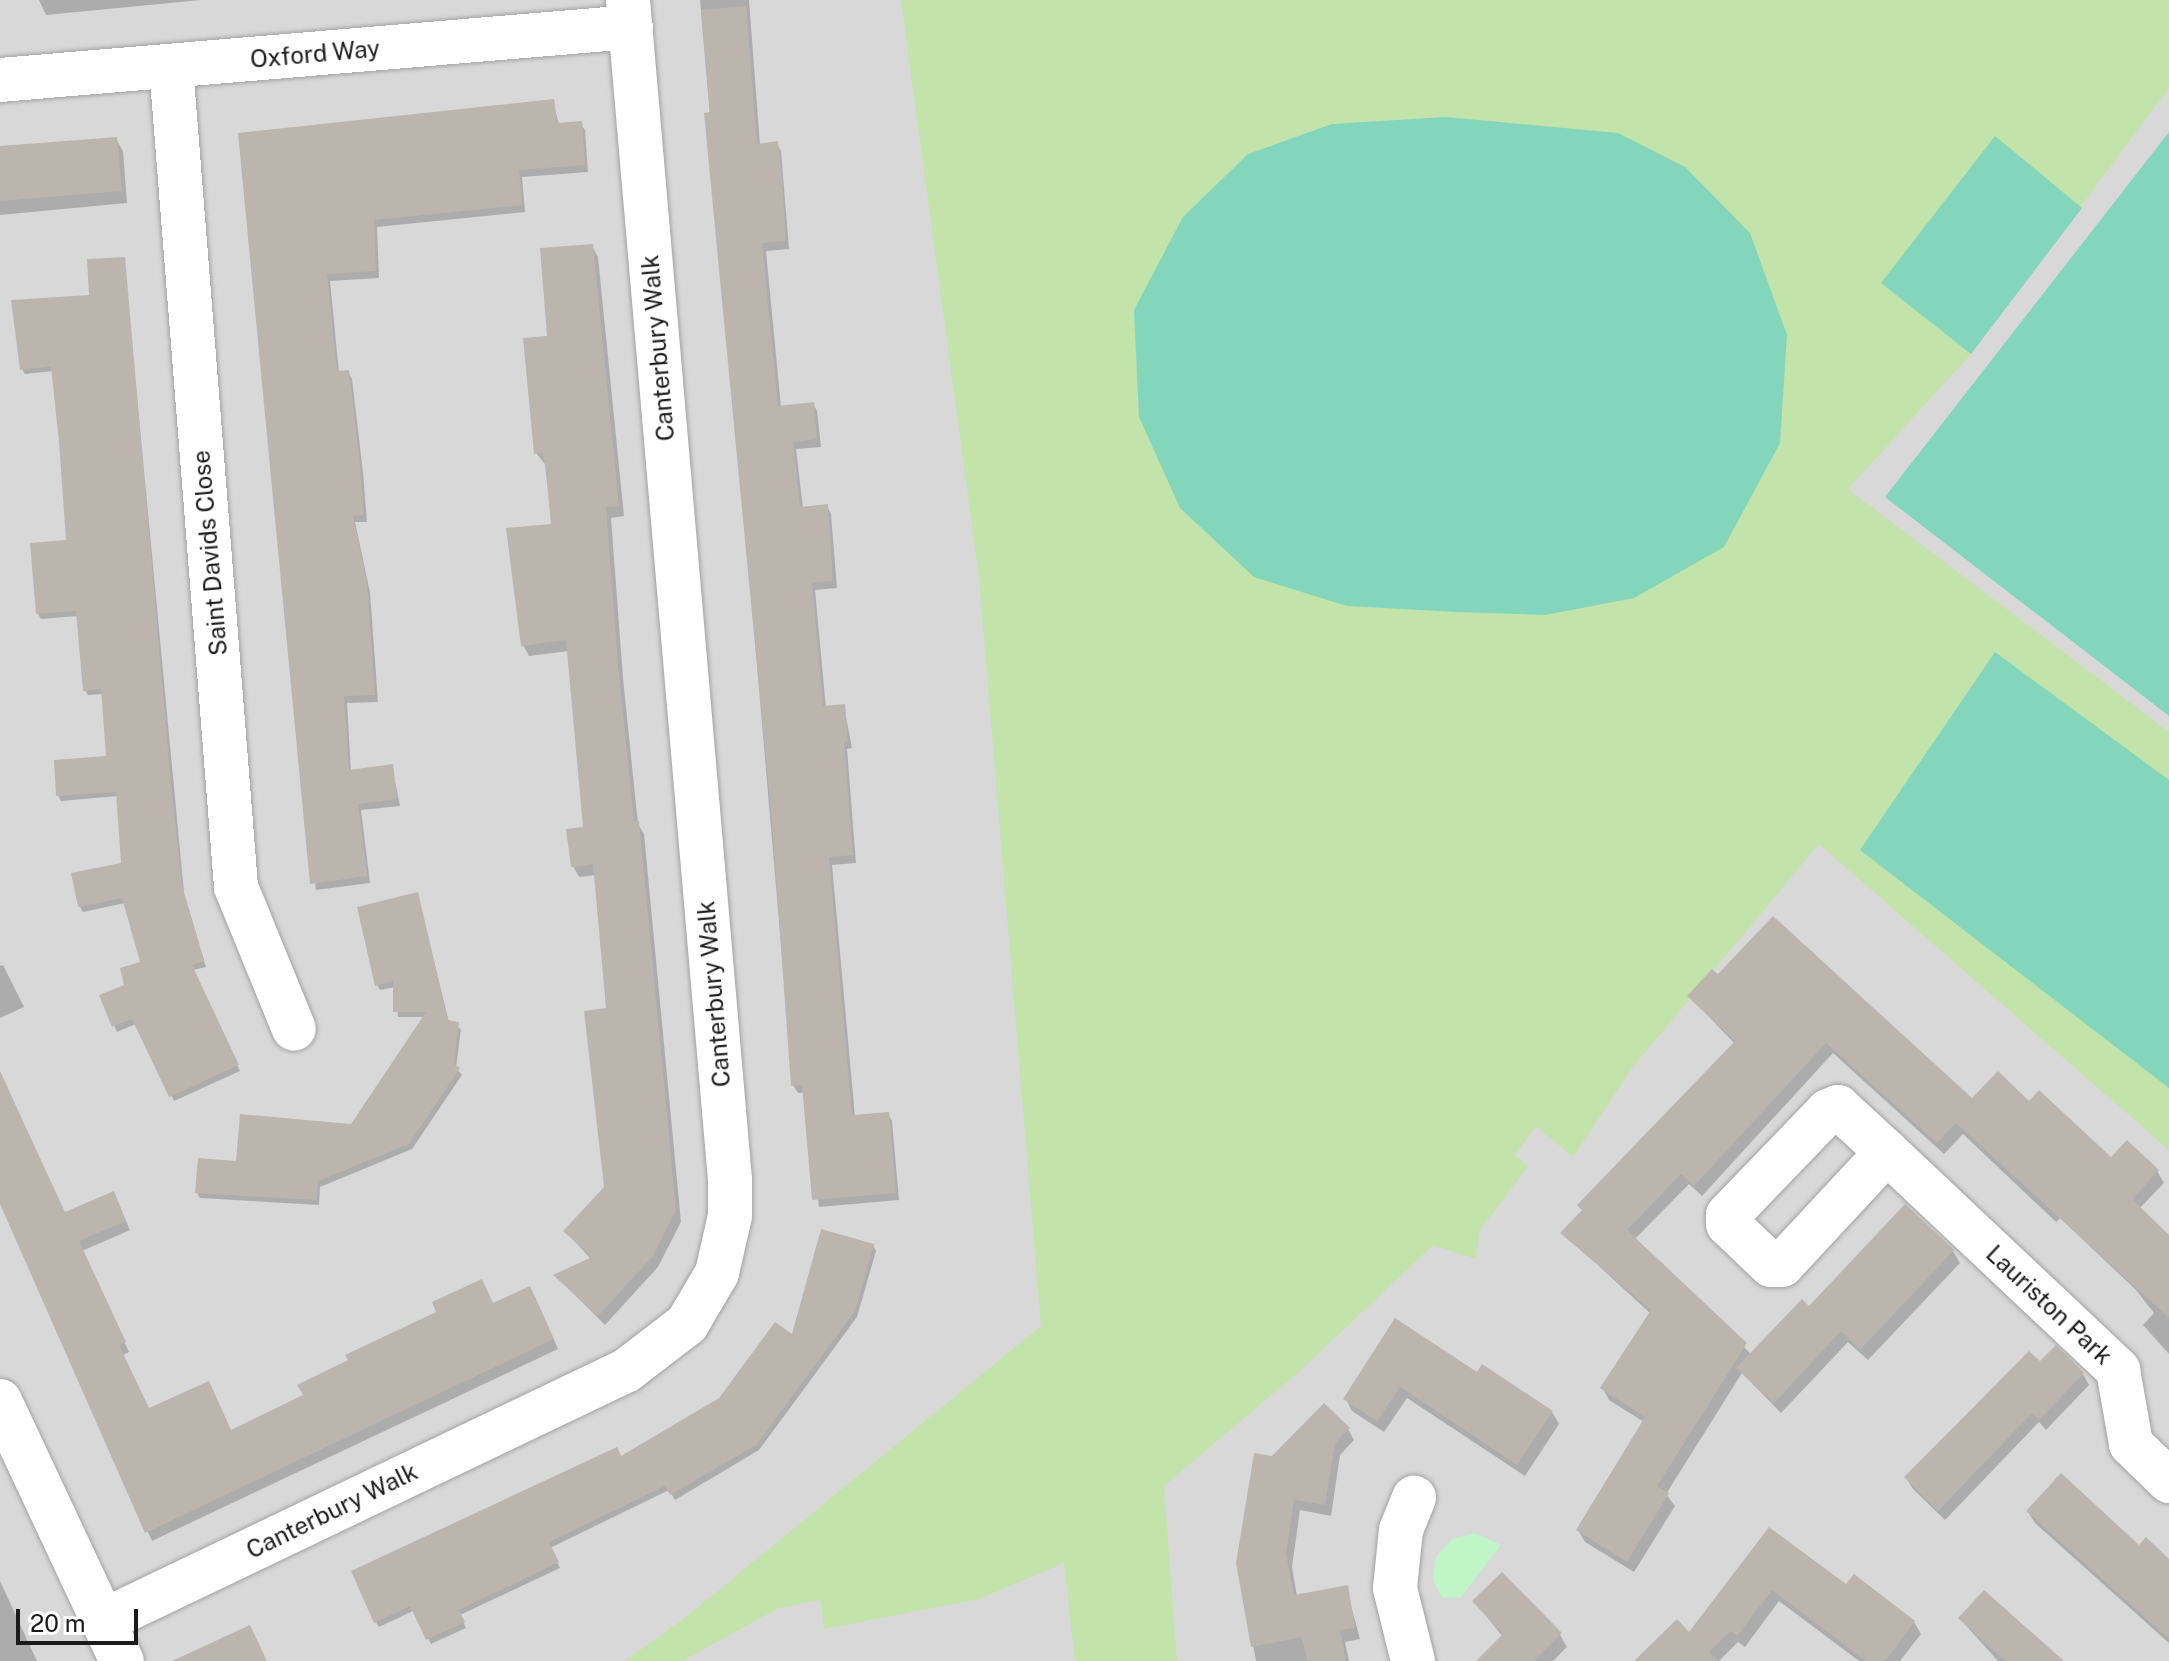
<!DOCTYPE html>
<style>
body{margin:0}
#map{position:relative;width:2169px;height:1661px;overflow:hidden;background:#ece9e1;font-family:"Public Sans",sans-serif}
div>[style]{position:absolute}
.residential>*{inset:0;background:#d9d8d8}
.grass>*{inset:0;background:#c2e3a9}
.park>*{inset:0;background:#bff5c7}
.pitch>*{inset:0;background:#83d6bc}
.shadow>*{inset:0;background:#0003}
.building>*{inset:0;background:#bcb5ae}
.roads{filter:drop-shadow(0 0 2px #a2a2a2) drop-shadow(0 0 2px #a2a2a2)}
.minor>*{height:44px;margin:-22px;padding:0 22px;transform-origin:22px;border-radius:22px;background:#fff}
span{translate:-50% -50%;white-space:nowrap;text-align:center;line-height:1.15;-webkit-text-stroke:6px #fff;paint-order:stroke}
.street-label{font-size:24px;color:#1b1b1b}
.scale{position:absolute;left:16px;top:1609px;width:122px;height:36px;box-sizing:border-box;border:4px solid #1b1b1b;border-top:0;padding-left:10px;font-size:24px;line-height:28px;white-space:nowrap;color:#1b1b1b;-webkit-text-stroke:6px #fff;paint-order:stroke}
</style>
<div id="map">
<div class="residential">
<i style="clip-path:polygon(0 0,2169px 0,2169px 1661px,0 1661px)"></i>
</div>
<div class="grass">
<i style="clip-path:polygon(901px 0,2169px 0,2169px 88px,1971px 354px,1848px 489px,2169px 732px,2169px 1150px,1819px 844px,1632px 1068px,1573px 1157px,1536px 1126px,1515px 1155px,1528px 1166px,1480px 1230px,1476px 1259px,1433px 1245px,1301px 1370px,1164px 1486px,1177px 1661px,1075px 1661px,1064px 1563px,979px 1599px,824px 1629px,821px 1600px,779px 1608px,682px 1661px,625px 1661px,686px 1617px,1041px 1326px,979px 578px)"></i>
</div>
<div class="park">
<i style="clip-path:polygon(1475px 1533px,1501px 1545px,1461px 1597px,1442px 1598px,1433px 1579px,1436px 1557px,1452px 1539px)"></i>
</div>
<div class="pitch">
<i style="clip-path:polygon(1446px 117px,1618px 133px,1685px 167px,1750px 233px,1787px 335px,1780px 443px,1724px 547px,1634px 598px,1545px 615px,1457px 612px,1347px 606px,1254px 577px,1180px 508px,1139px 417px,1134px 310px,1183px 217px,1248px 154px,1332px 124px)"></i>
<i style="clip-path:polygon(2169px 132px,2169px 716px,1885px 497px)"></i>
<i style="clip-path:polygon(1995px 136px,2082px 208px,1971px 354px,1881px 283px)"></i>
<i style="clip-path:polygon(1995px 652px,2169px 780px,2169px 1088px,1860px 850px)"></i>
</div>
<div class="shadow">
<i style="clip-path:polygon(39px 0,201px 0,46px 15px)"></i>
<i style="clip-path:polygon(700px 0,749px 0,760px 145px,776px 143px,781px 151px,789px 249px,766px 251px,781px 407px,813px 404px,817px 411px,821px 447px,796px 449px,803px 508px,827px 506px,831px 514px,837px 588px,815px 590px,826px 708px,844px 706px,852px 748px,847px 749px,856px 863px,832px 865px,855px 1117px,888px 1114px,892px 1121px,899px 1200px,819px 1207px,805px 1093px,798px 1093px,793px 1085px)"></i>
<i style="clip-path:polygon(553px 101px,559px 125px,580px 123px,585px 130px,588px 172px,522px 177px,525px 212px,377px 227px,379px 278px,330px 281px,339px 373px,348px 372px,352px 379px,363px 472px,367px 522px,355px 522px,370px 592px,378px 702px,347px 703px,351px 771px,392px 766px,400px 806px,361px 810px,370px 883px,316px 890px,240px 134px)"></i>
<i style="clip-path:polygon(116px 139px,123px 151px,127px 203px,0 215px,0 149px)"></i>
<i style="clip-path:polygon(592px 246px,598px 257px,624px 516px,611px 518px,623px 678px,638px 824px,644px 834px,681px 1222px,658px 1267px,605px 1325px,556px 1276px,591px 1259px,566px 1232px,606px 1187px,609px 1010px,596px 875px,579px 877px,573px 866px,585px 829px,569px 651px,529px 656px,523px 645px,553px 526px,545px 464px,536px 453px,549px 338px)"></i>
<i style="clip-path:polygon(124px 259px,184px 893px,206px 967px,193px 970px,240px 1071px,174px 1101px,136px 1024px,117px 1032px,101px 996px,127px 986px,143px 964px,125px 903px,83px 912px,80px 907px,123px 865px,118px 796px,61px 801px,58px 795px,108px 758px,104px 694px,88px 695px,85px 690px,78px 616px,41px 619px,38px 614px,32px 545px,68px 542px,54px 371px,25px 374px,22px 369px)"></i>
<i style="clip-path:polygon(417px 894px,449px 1022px,461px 1029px,456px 1068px,462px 1075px,412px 1149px,320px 1187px,319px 1205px,200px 1198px,197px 1193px,238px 1164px,352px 1127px,425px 1017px,398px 1017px,395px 987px,380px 990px,377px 985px)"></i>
<i style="clip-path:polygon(3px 965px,24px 1007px,0 1018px,0 966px)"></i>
<i style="clip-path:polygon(1713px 972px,1972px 1101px,2029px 1103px,2111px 1160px,2157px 1171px,2164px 1183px,2139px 1209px,2169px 1237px,2169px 1354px,2143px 1325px,2154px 1313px,2136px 1290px,2060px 1218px,2056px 1222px,1963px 1134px,1944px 1154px,1833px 1053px,1702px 1196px,1689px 1184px,1634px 1240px,1752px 1355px,1809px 1309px,1953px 1251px,1960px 1263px,1868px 1360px,1848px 1342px,1781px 1413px,1742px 1373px,1666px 1494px,1675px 1506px,1634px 1572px,1585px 1542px,1578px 1530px,1644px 1422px,1609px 1400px,1603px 1389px,1651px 1314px,1563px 1233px,1735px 1044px,1690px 997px)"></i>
<i style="clip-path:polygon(0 1071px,65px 1214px,118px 1203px,130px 1230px,82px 1251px,129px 1352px,123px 1355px,149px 1410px,231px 1432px,493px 1306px,535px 1297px,558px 1349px,152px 1541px,0 1199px)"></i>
<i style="clip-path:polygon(873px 1245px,876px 1251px,857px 1317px,759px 1450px,675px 1500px,669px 1490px,550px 1548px,560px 1568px,460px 1615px,466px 1628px,431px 1644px,415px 1610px,379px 1627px,376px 1622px,621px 1458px,720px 1400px,793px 1337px)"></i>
<i style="clip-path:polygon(1395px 1321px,1478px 1374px,1552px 1412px,1559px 1424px,1525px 1476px,1407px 1398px,1384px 1432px,1352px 1411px,1346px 1399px)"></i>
<i style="clip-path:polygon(2083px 1374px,2089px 1385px,2046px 1430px,2039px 1422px,1945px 1520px,1913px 1489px,1906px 1478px)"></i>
<i style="clip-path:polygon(1348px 1429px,1354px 1440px,1340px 1455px,1331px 1516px,1300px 1510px,1292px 1567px,1297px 1596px,1346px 1587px,1360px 1639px,1345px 1642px,1349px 1661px,1256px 1661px,1238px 1563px,1273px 1458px)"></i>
<i style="clip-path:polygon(2028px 1512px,2169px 1562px,2169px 1643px,2035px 1523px)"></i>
<i style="clip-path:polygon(1770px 1529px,1847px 1587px,1914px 1622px,1921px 1634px,1900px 1661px,1859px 1661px,1779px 1601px,1745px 1647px,1738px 1642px,1719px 1661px,1636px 1661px,1690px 1635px)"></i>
<i style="clip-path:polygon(1502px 1575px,1560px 1635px,1567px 1647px,1553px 1661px,1509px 1661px,1503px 1637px,1475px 1602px)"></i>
<i style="clip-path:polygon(0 1581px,37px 1661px,0 1661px)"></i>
<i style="clip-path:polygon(1960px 1619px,2058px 1661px,1998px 1661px)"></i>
</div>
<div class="building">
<i style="clip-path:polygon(746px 6px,757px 144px,778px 141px,782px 179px,786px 241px,762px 243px,778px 406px,814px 402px,817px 439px,793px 442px,800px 507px,828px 504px,833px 581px,812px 583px,823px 706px,845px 704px,848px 741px,844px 742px,853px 855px,829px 857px,852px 1115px,889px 1112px,896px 1193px,812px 1200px,802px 1085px,791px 1086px,772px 822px,704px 113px,710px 112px,701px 10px)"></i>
<i style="clip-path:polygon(554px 99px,557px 123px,582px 121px,585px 165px,519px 170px,522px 205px,374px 220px,376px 271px,327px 274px,337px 371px,349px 370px,360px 463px,364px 515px,353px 516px,367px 583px,375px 695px,344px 696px,349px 770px,393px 764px,397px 799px,358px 804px,367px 876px,310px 884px,238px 133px)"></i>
<i style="clip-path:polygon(117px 137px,122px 191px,0 201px,0 146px)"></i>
<i style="clip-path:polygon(593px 244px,619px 506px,606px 507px,618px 666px,634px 821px,639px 821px,676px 1210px,653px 1256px,598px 1316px,553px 1275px,592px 1257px,563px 1231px,604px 1187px,584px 1011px,606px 1008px,593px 864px,571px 867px,566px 829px,583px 827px,566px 640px,521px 646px,506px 528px,551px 524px,545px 463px,542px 453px,534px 454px,523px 338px,547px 336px,540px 248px)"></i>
<i style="clip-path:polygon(125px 257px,170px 774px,182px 886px,204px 961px,192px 965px,239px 1065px,169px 1097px,132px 1019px,112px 1027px,99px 995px,124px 985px,120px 968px,140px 962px,122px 898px,78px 907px,71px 873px,121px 863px,116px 792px,56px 796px,54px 760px,106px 756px,101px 689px,83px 691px,76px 611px,36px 614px,30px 543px,66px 540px,59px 442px,51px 366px,20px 370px,11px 300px,89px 295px,87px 259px)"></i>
<i style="clip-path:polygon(418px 892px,448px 1020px,459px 1022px,454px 1064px,460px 1068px,409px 1144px,318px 1181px,317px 1200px,195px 1193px,198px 1158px,236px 1161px,240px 1114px,351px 1124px,426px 1012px,393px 1012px,393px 981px,375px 986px,357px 907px)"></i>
<i style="clip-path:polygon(1773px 916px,1972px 1098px,1998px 1071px,2029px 1101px,2039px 1090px,2111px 1157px,2127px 1140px,2159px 1170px,2132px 1199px,2169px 1235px,2169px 1318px,1956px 1123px,1937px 1143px,1826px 1043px,1694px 1186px,1681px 1174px,1627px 1230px,1747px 1343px,1657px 1486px,1669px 1493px,1627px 1562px,1576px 1530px,1645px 1417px,1600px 1388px,1651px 1310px,1560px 1233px,1582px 1210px,1577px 1205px,1735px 1041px,1687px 996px,1712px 969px,1718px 974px)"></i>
<i style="clip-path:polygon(0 1072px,65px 1212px,114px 1191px,126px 1221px,79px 1241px,126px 1342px,119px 1345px,149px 1408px,209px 1381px,231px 1430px,303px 1395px,297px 1385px,348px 1360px,345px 1355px,436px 1312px,432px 1302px,482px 1279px,493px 1303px,530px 1286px,554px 1339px,145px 1533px,0 1204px)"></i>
<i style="clip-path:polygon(1905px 1204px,1954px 1250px,1860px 1350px,1841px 1331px,1774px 1403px,1736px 1368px,1802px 1299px,1809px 1306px)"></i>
<i style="clip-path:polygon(821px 1229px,874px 1244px,855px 1311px,756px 1445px,670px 1495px,665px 1486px,549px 1542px,559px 1562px,459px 1610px,465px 1622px,426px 1640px,410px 1606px,374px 1623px,351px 1571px,617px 1447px,621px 1456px,719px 1398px,775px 1322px,792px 1334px)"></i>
<i style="clip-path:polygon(1395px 1318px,1477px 1372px,1482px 1364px,1553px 1411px,1517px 1465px,1400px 1387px,1377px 1421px,1343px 1399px)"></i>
<i style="clip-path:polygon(2056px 1345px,2084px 1373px,2039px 1420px,2032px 1413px,1938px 1511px,1904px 1477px,2029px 1351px,2040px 1361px)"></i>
<i style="clip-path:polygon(1324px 1403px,1350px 1428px,1335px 1443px,1325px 1505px,1294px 1500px,1286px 1554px,1294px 1595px,1348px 1585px,1355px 1628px,1340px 1630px,1346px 1661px,1307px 1661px,1302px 1637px,1251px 1647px,1236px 1563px,1254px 1453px,1272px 1456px)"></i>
<i style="clip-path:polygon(2061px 1473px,2139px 1545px,2146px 1537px,2169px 1559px,2169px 1639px,2026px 1511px)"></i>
<i style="clip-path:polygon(1769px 1527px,1846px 1584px,1854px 1574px,1915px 1621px,1885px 1661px,1866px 1661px,1772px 1590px,1737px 1636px,1731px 1631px,1709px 1652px,1718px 1661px,1634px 1661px,1677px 1619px,1689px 1632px)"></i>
<i style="clip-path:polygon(1502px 1572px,1562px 1633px,1534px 1661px,1476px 1661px,1503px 1634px,1472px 1601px)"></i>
<i style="clip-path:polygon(1984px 1590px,2064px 1661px,2005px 1661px,1958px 1618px)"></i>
<i style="clip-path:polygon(250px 1625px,267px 1661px,172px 1661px)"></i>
</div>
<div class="roads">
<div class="minor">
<i style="left:171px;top:66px;width:824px;rotate:85.47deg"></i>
<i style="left:236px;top:887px;width:153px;rotate:67.8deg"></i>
<i style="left:0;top:80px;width:633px;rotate:-4.8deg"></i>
<i style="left:1887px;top:1152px;width:154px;rotate:132.9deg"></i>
<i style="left:1782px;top:1265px;width:11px;rotate:180deg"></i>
<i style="left:1771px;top:1265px;width:59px;rotate:-136.4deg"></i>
<i style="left:1728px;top:1224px;width:9px;rotate:-90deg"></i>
<i style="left:1728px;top:1215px;width:144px;rotate:-46.1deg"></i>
<i style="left:1828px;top:1111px;width:11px;rotate:-22deg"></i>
<i style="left:1838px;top:1107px;width:67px;rotate:42.6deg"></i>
<i style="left:1887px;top:1152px;width:318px;rotate:43.3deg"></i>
<i style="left:2118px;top:1370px;width:75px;rotate:80deg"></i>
<i style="left:2131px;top:1444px;width:53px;rotate:44.2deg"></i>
<i style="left:0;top:1401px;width:287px;rotate:64.9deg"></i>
<i style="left:103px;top:1621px;width:581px;rotate:-25.59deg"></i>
<i style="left:627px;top:1370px;width:76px;rotate:-37.5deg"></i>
<i style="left:687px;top:1324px;width:59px;rotate:-59.5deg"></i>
<i style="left:717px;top:1273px;width:58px;rotate:-77.2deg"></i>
<i style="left:730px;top:1216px;width:36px;rotate:-90deg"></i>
<i style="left:730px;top:1180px;width:1184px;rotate:-94.94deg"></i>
<i style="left:1413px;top:1661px;width:75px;rotate:-103.9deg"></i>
<i style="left:1395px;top:1588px;width:58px;rotate:-84.1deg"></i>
<i style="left:1401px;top:1530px;width:35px;rotate:-68deg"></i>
</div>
</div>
<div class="street-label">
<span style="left:315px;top:54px;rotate:-5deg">Oxford Way</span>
<span style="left:658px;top:348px;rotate:-95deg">Canterbury Walk</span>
<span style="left:210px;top:553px;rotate:-95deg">Saint Davids Close</span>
<span style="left:714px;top:994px;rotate:-95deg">Canterbury Walk</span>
<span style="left:2049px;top:1305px;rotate:43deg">Lauriston Park</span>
<span style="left:332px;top:1511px;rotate:-26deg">Canterbury Walk</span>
</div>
<div class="scale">20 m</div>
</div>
